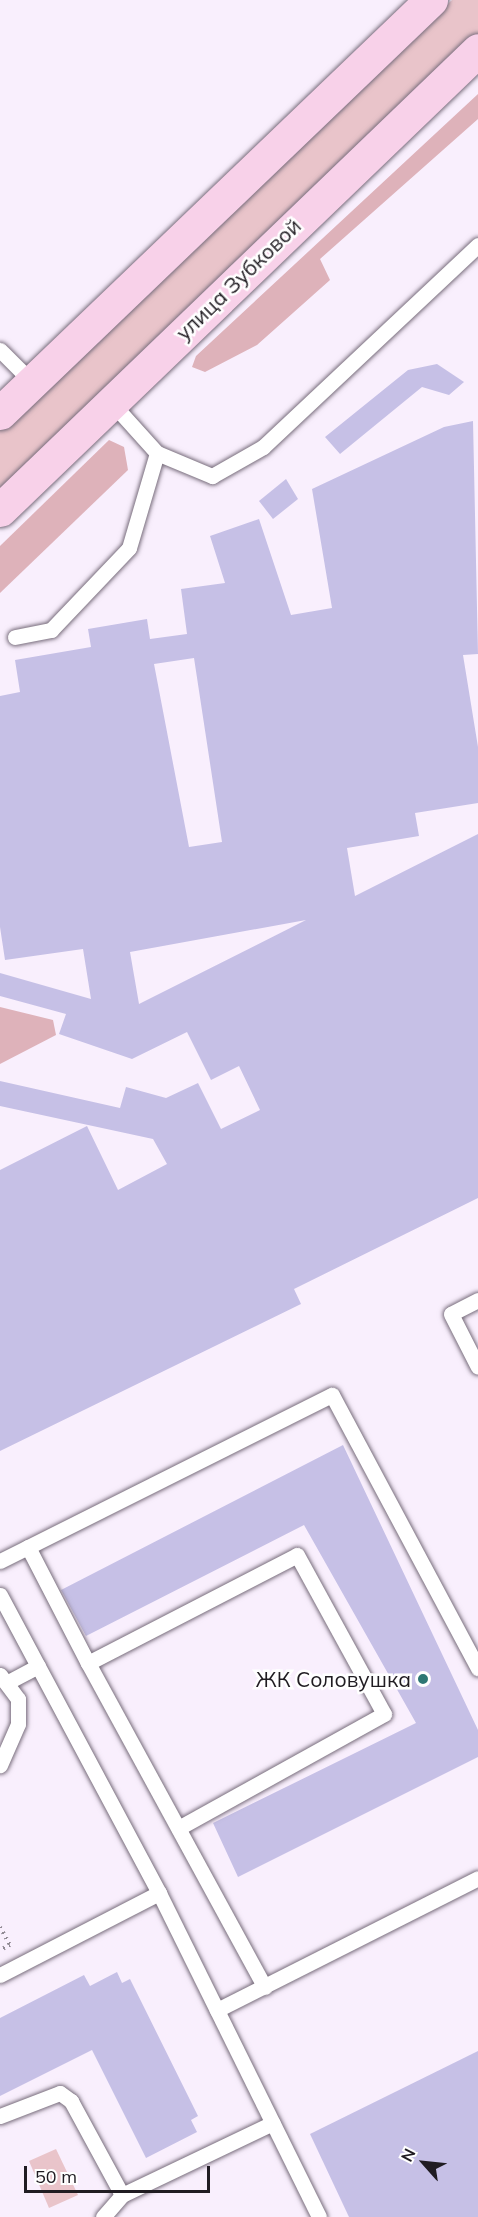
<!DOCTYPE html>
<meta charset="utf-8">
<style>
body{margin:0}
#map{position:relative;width:478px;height:2217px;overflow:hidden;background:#f9effd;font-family:Mulish,sans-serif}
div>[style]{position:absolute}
.green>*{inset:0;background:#e9c4ca}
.forest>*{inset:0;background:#deb2ba}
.building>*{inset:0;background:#c6c0e6}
.path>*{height:4px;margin-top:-2px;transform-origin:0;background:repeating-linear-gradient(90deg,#918a94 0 1.5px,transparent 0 6px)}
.roads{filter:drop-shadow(0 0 2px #786d7c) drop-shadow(0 0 2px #786d7c)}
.service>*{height:15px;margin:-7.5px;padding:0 7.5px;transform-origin:7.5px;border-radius:7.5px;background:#fff}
.primary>*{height:33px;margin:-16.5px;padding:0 16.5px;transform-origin:16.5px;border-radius:16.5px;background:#f8d1e9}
.dots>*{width:16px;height:16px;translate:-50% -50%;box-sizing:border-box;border:3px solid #fff;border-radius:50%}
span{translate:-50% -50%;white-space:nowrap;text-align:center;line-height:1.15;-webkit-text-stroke:5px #fff;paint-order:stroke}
.street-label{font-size:21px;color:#201c22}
.poi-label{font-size:21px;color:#201c22}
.right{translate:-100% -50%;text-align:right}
.north{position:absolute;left:394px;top:2133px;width:60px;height:60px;-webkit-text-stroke:4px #fff;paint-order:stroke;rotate:297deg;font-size:16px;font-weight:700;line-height:24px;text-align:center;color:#201c22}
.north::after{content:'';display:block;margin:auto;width:21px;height:27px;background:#201c22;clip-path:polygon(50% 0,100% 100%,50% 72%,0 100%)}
.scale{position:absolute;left:24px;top:2166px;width:186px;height:27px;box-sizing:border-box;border:3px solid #201c22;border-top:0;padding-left:8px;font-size:18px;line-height:21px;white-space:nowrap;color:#201c22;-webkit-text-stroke:4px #fff;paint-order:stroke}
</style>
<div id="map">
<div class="green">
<i style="clip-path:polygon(452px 0,478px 0,478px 37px,0 494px,0 427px)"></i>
<i style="clip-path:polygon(56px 2149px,78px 2195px,49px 2208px,29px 2161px)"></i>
</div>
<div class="forest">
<i style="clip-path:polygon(478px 94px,478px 119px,320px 259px,330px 280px,257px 345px,205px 372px,192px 367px,196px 356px)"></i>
<i style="clip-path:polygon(109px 440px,124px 447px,128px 470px,0 593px,0 546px)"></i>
<i style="clip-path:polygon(0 1007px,53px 1020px,56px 1035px,0 1064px)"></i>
</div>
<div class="building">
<i style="clip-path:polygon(437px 364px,464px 382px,449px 395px,422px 387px,340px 454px,325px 437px,408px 370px)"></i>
<i style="clip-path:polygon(evenodd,473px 421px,478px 654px,463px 655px,478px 747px,478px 803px,415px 813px,419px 836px,347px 848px,355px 896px,478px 834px,478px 1198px,294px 1289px,301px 1304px,0 1451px,0 1170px,87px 1126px,118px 1190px,167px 1164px,153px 1139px,0 1106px,0 1081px,120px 1108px,126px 1087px,166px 1098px,198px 1083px,221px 1129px,260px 1110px,239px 1066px,211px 1080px,187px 1032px,132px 1059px,59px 1034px,66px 1014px,0 996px,0 973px,91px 999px,83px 949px,5px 960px,0 927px,0 696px,20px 692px,15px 660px,91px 647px,88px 629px,147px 619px,150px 639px,187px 634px,181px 589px,225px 583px,210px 536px,259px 519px,291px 615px,332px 608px,312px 489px,444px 427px,473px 421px,194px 658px,222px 842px,189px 847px,154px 664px,194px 658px,473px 421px,306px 920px,139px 1004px,130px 952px,306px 920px)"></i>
<i style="clip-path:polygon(286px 479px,298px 499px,273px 519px,259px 501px)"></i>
<i style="clip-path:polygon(343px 1445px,478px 1730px,478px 1757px,238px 1877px,213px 1823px,416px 1723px,304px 1525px,86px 1636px,61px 1590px)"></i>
<i style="clip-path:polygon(117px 1972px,122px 1983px,130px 1979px,198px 2116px,191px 2120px,197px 2132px,146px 2158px,92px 2050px,0 2096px,0 2018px,84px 1975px,90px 1986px)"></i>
<i style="clip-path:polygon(478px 2051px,478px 2217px,349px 2217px,310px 2134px)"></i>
</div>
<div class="path">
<i style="left:0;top:1927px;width:21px;rotate:61deg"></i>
<i style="left:10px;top:1945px;width:11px;rotate:153deg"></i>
</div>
<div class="roads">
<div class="service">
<i style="left:0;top:350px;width:45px;rotate:45deg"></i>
<i style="left:111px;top:402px;width:69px;rotate:48deg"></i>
<i style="left:157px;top:453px;width:60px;rotate:22.7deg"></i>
<i style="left:212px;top:476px;width:59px;rotate:-29.6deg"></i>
<i style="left:263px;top:447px;width:295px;rotate:-43.2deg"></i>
<i style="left:15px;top:637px;width:37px;rotate:-11deg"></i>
<i style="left:51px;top:630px;width:113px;rotate:-46.4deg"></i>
<i style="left:129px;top:548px;width:99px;rotate:-73.6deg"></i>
<i style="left:478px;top:1300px;width:30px;rotate:153deg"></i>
<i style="left:451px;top:1314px;width:59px;rotate:63deg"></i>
<i style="left:28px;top:1547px;width:131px;rotate:62.7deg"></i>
<i style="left:88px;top:1663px;width:235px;rotate:-27.3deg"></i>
<i style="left:297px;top:1555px;width:181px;rotate:61.3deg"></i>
<i style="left:384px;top:1714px;width:235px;rotate:151deg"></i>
<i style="left:0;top:1561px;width:371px;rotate:-26.6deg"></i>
<i style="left:332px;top:1395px;width:310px;rotate:61.9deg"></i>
<i style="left:0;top:1595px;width:338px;rotate:61.9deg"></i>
<i style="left:159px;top:1893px;width:361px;rotate:63.7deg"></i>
<i style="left:88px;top:1663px;width:369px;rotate:61.4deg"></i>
<i style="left:0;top:1675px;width:30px;rotate:53deg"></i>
<i style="left:18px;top:1699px;width:25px;rotate:90deg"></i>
<i style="left:18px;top:1724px;width:45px;rotate:113.7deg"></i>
<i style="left:8px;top:1682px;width:34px;rotate:-28deg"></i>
<i style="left:0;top:1975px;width:179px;rotate:-27.3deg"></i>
<i style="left:217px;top:2010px;width:292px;rotate:-26.8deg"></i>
<i style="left:0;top:2116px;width:64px;rotate:-21deg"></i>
<i style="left:60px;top:2093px;width:14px;rotate:36deg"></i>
<i style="left:71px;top:2101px;width:107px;rotate:61.5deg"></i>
<i style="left:103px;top:2217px;width:29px;rotate:-49deg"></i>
<i style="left:122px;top:2195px;width:167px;rotate:-25.5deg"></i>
</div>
<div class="primary">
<i style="left:0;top:413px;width:597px;rotate:-43.78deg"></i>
<i style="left:0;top:510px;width:663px;rotate:-43.9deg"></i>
</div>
</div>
<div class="dots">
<i style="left:423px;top:1679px;background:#2d7674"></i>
</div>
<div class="street-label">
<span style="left:238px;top:279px;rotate:-44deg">улица Зубковой</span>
</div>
<div class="poi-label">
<span class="right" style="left:411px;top:1679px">ЖК Соловушка</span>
</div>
<div class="north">N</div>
<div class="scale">50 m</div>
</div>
